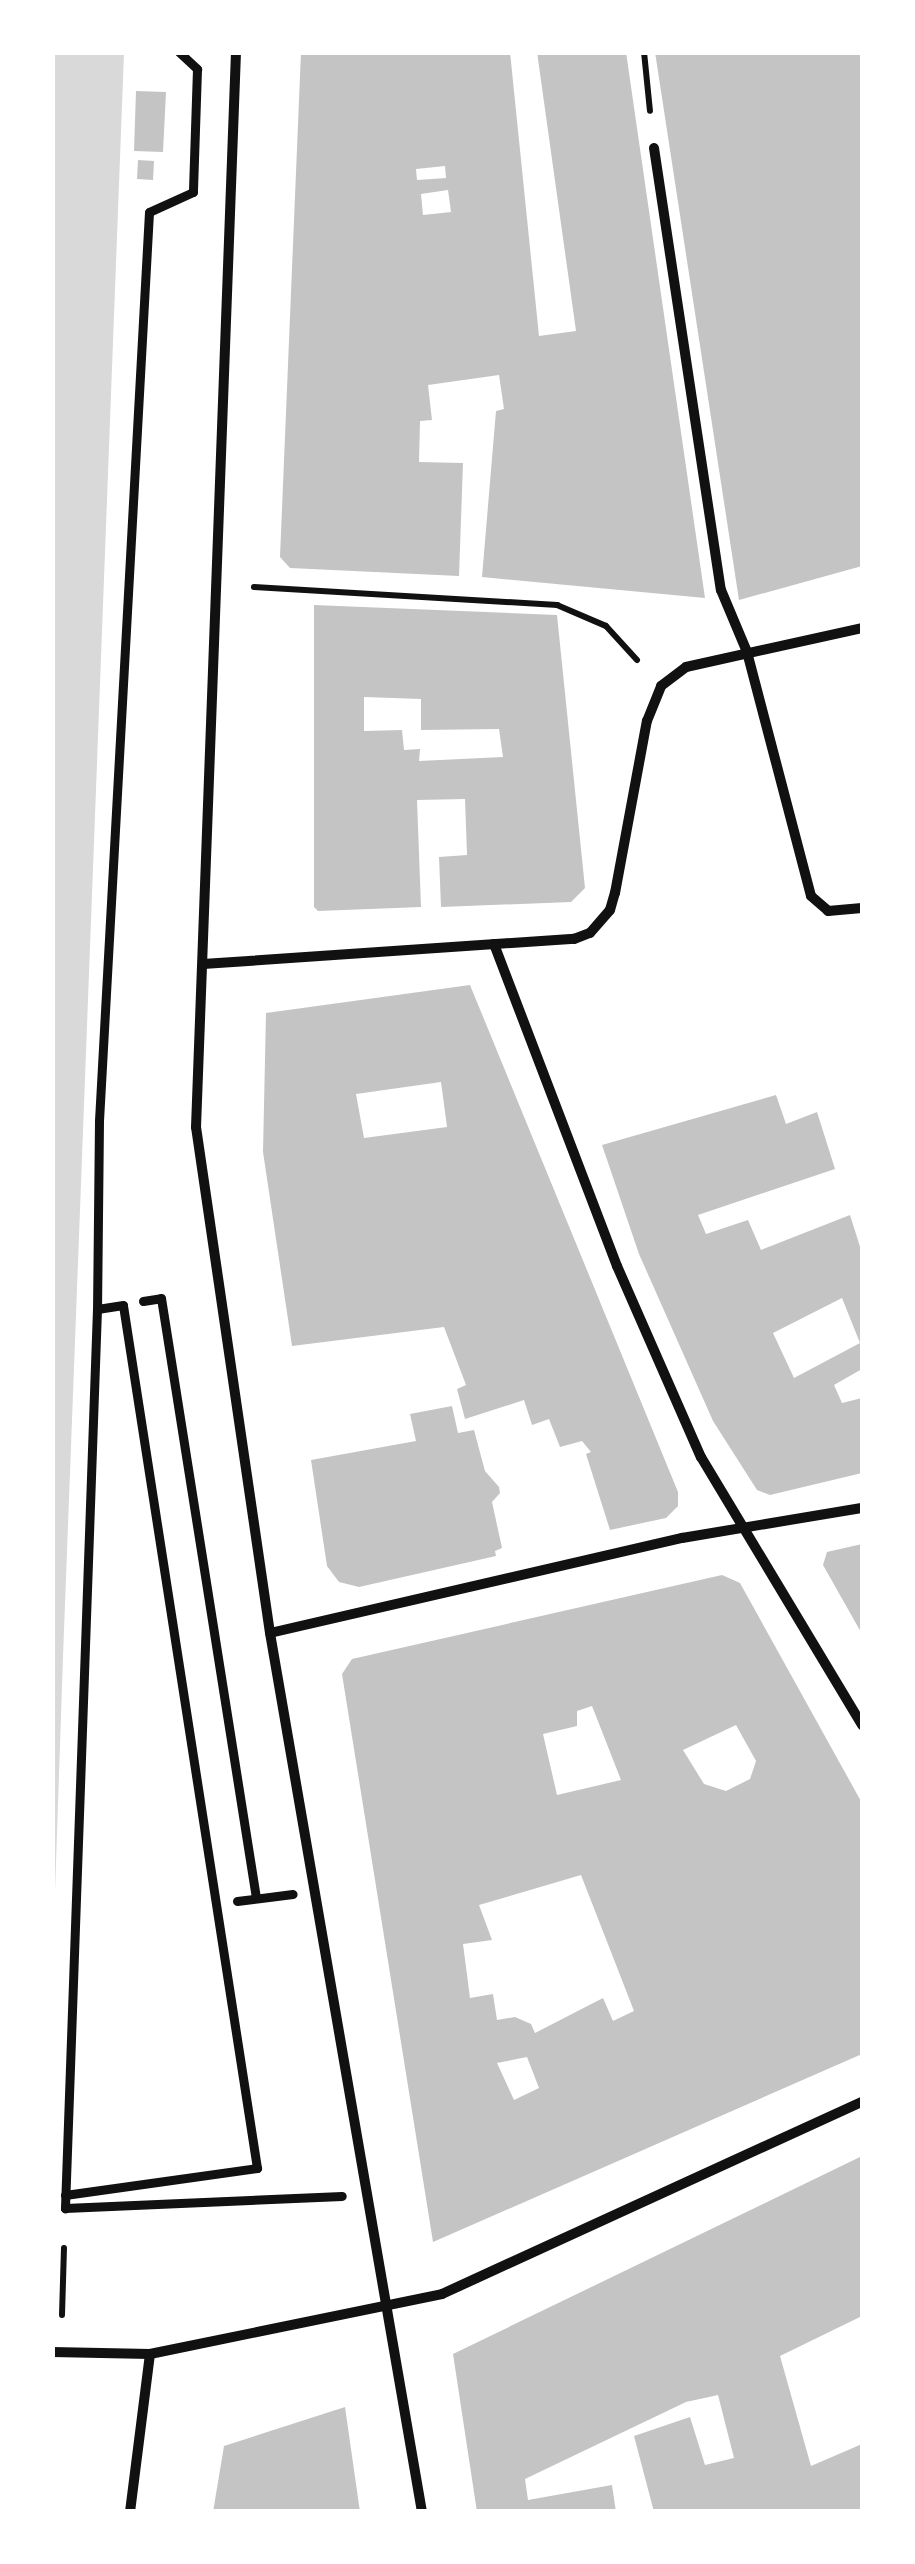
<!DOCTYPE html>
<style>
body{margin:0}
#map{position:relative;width:915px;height:2564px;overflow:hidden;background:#fff;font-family:Rubik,sans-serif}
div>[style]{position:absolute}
.water>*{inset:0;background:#d9d9d9}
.building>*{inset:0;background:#c4c4c4}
.path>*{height:6px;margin:-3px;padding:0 3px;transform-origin:3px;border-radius:3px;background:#111}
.pedestrian>*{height:9px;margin:-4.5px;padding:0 4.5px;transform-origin:4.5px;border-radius:4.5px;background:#111}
.minor>*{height:10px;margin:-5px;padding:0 5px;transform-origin:5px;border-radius:5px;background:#111}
span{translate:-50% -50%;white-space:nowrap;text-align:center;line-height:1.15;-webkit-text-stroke:9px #fff;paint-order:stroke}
.frame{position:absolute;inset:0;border:55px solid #fff;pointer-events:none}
</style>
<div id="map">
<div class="water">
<i style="clip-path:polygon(124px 53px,63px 1657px,53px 1951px,52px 53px)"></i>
</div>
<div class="building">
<i style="clip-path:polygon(evenodd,301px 52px,510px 52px,539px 336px,576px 331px,537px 52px,626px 52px,705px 598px,482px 577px,496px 411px,504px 409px,499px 375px,428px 385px,432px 420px,420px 421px,419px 462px,463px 463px,459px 576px,290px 568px,280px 557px,301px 52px,445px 166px,446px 178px,417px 180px,416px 169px,445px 166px,301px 52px,448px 190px,451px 212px,423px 215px,421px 194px,448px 190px)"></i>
<i style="clip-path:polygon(655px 52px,862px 52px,862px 566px,739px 600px)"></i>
<i style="clip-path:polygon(136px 91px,166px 92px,163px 152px,134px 151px)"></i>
<i style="clip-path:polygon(138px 160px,154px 161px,153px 180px,137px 179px)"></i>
<i style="clip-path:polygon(evenodd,314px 605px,557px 615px,585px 888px,571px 902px,441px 907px,439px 857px,467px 855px,465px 799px,417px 800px,421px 907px,318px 911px,314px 907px,314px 605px,364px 697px,421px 699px,421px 730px,499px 729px,503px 757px,419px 761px,420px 749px,404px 750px,402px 730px,364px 731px,364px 697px)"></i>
<i style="clip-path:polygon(evenodd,470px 985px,678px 1492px,678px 1506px,666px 1518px,610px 1530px,586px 1454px,591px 1452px,582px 1441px,560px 1447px,549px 1419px,532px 1425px,524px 1400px,465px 1419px,457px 1389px,466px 1385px,444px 1327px,292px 1346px,263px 1152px,266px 1013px,470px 985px,441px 1082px,447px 1127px,364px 1138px,356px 1094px,441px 1082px)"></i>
<i style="clip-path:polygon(evenodd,776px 1095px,786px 1124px,817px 1112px,835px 1169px,698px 1215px,706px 1234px,748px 1220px,761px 1250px,850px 1215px,862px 1253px,862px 1369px,834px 1385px,842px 1403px,862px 1398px,862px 1473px,770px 1495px,757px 1490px,713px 1421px,639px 1254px,602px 1145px,776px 1095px,842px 1298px,860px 1343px,794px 1378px,773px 1333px,842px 1298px)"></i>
<i style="clip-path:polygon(452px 1406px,458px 1433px,474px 1430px,485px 1471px,499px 1487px,500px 1493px,492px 1502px,502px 1548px,495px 1551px,496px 1556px,359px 1587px,339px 1582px,327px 1566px,311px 1460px,416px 1441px,410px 1414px)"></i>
<i style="clip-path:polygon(862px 1544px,862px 1634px,823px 1565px,827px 1552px)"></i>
<i style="clip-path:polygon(evenodd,722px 1575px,740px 1583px,862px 1803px,862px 2054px,433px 2242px,342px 1674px,352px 1659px,722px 1575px,592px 1706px,621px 1780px,557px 1795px,543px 1734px,577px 1726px,577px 1711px,592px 1706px,722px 1575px,736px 1725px,756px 1761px,750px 1779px,726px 1791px,704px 1784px,683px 1750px,736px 1725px,722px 1575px,581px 1875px,634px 2011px,613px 2021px,603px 1998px,535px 2033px,531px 2024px,515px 2017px,497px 2020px,493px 1994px,470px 1998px,463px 1944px,492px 1940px,479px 1905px,581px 1875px,722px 1575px,527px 2057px,539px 2088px,514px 2100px,497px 2063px,527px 2057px)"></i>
<i style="clip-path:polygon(862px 2156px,862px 2316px,780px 2356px,811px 2466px,862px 2444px,862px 2512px,654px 2512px,634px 2436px,690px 2417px,705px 2465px,734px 2458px,718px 2395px,686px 2402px,525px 2479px,528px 2500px,612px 2485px,616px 2512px,477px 2512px,453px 2354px)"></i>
<i style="clip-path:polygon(345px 2407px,360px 2512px,213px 2512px,224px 2446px)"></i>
</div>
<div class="path">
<i style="left:644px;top:52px;width:59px;rotate:84.2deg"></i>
<i style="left:254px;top:587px;width:304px;rotate:3.4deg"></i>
<i style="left:557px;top:605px;width:53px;rotate:23.2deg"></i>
<i style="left:606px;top:626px;width:46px;rotate:47.6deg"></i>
<i style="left:62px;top:2315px;width:67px;rotate:-88.3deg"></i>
</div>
<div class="pedestrian">
<i style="left:179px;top:52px;width:25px;rotate:43deg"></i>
<i style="left:197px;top:69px;width:123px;rotate:91.9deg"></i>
<i style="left:193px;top:192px;width:48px;rotate:155.6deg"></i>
<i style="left:149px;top:212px;width:910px;rotate:93.15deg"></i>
<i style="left:99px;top:1121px;width:188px;rotate:90.6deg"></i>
<i style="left:97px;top:1309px;width:900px;rotate:92.04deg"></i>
<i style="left:65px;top:2208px;width:277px;rotate:-2.5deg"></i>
<i style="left:143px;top:1301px;width:18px;rotate:-9deg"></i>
<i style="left:161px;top:1298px;width:607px;rotate:81deg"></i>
<i style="left:237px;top:1901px;width:56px;rotate:-7.1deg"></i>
<i style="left:65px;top:2195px;width:194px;rotate:-8deg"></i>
<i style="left:257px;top:2168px;width:873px;rotate:-98.83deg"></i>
<i style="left:123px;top:1305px;width:26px;rotate:171deg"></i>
</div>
<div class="minor">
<i style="left:236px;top:52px;width:1076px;rotate:92.13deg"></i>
<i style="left:196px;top:1127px;width:511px;rotate:81.68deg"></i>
<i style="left:270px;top:1633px;width:892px;rotate:80.19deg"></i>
<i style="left:654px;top:148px;width:447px;rotate:81.4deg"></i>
<i style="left:721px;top:590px;width:67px;rotate:67.2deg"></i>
<i style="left:747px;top:652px;width:252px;rotate:75.3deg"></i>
<i style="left:811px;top:896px;width:23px;rotate:41deg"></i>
<i style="left:828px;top:911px;width:34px;rotate:-5deg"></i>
<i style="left:494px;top:944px;width:345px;rotate:69.1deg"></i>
<i style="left:617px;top:1266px;width:209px;rotate:66.3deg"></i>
<i style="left:701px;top:1457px;width:313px;rotate:59deg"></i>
<i style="left:203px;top:964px;width:372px;rotate:-3.9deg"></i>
<i style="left:574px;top:939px;width:17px;rotate:-21deg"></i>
<i style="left:590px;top:933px;width:30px;rotate:-49deg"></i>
<i style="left:610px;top:910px;width:18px;rotate:-74deg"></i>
<i style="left:615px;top:893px;width:175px;rotate:-79.5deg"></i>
<i style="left:647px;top:721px;width:38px;rotate:-68deg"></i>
<i style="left:661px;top:686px;width:31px;rotate:-37deg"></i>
<i style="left:686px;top:667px;width:180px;rotate:-12.5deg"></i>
<i style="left:270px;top:1633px;width:423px;rotate:-13deg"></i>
<i style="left:682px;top:1538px;width:182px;rotate:-9.5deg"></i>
<i style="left:52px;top:2352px;width:98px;rotate:1.2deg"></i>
<i style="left:150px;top:2354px;width:298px;rotate:-11.6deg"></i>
<i style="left:442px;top:2294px;width:462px;rotate:-24.6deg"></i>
<i style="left:130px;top:2512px;width:159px;rotate:-82.8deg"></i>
</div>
<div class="frame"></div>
</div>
